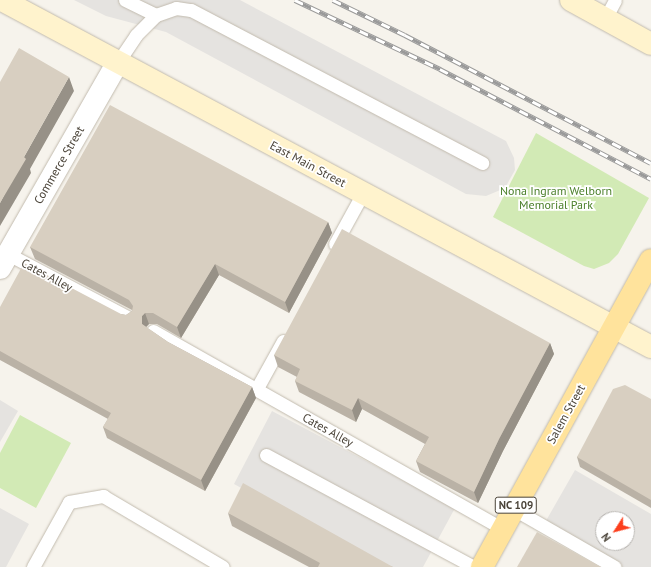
<!DOCTYPE html>
<style>
body{margin:0}
#map{position:relative;width:651px;height:567px;overflow:hidden;background:#f6f3ec;font-family:"PT Sans",sans-serif}
div>[style]{position:absolute}
.green>*{inset:0;background:#d2eab5}
.parking>*{inset:0;background:#e5e3e0}
.roads{filter:drop-shadow(0 0 1px #c2bbae) drop-shadow(0 0 1px #c2bbae)}
.lane>*{height:13px;margin:-6.5px;padding:0 6.5px;transform-origin:6.5px;border-radius:6.5px;background:#fff}
.street>*{height:22px;margin:-11px;padding:0 11px;transform-origin:11px;border-radius:11px;background:#fff}
.secondary>*{height:22px;margin:-11px;padding:0 11px;transform-origin:11px;border-radius:11px;background:#fff3cd}
.primary>*{height:22px;margin:-11px;padding:0 11px;transform-origin:11px;border-radius:11px;background:#ffe39c}
.rail>*{height:4.5px;margin-top:-2.25px;transform-origin:0;background:repeating-linear-gradient(90deg,#fff 0 9px,#9a9a9a 0 18px);box-sizing:border-box;border-block:1px solid #9a9a9a}
.wall>*{inset:0;background:#bab2a6}
.shaded-wall>*{inset:0;background:#979187}
.building>*{inset:0;background:#d8cfc1}
span{translate:-50% -50%;white-space:nowrap;text-align:center;line-height:1.15;-webkit-text-stroke:3.5px #fff;paint-order:stroke}
.shield-label span{padding:1px 3px;background:#fff;border:1px solid;border-radius:3px;-webkit-text-stroke-width:0}
.shield-label{font-size:11px;color:#4b4439;font-weight:700}
.street-label{font-size:12px;color:#4b4439}
.park-label{font-size:12px;color:#4a7f2a}
.north{position:absolute;left:595px;top:511px;width:40px;height:40px;box-sizing:border-box;background:#fff;border:1px solid #b7b4b0;border-radius:50%;rotate:234deg;font-size:11px;font-weight:700;line-height:16px;text-align:center;color:#4b4439}
.north::after{content:'';display:block;margin:auto;width:14px;height:18px;background:#fc3f1d;clip-path:polygon(50% 0,100% 100%,50% 72%,0 100%)}
</style>
<div id="map">
<div class="green">
<i style="clip-path:polygon(536px 133px,649px 198px,618px 254px,609px 263px,594px 269px,584px 266px,493px 217px)"></i>
<i style="clip-path:polygon(20px 415px,71px 443px,36px 508px,0 488px,0 453px)"></i>
</div>
<div class="parking">
<i style="clip-path:polygon(74px 0,240px 0,506px 141px,514px 158px,515px 170px,505px 188px,486px 196px,466px 194px,166px 32px,106px 16px)"></i>
<i style="clip-path:polygon(0 400px,18px 411px,0 442px)"></i>
<i style="clip-path:polygon(272px 411px,455px 508px,423px 567px,387px 567px,234px 484px)"></i>
<i style="clip-path:polygon(evenodd,575px 470px,651px 514px,651px 567px,615px 567px,543px 526px,575px 470px,603px 519px,627px 519px,627px 543px,603px 543px,603px 519px)"></i>
<i style="clip-path:polygon(0 508px,29px 524px,6px 567px,0 567px)"></i>
</div>
<div class="roads">
<div class="lane">
<i style="left:125px;top:0;width:34px;rotate:26deg"></i>
<i style="left:605px;top:19px;width:21px;rotate:-62deg"></i>
<i style="left:118px;top:62px;width:32px;rotate:-56deg"></i>
<i style="left:136px;top:35px;width:28px;rotate:-45deg"></i>
<i style="left:156px;top:15px;width:21px;rotate:-19deg"></i>
<i style="left:176px;top:8px;width:15px;rotate:8deg"></i>
<i style="left:191px;top:10px;width:329px;rotate:27.7deg"></i>
<i style="left:335px;top:244px;width:58px;rotate:-61.2deg"></i>
<i style="left:8px;top:254px;width:137px;rotate:27.9deg"></i>
<i style="left:153px;top:331px;width:402px;rotate:29.5deg"></i>
<i style="left:256px;top:390px;width:56px;rotate:-61.1deg"></i>
<i style="left:266px;top:455px;width:236px;rotate:28.3deg"></i>
<i style="left:514px;top:509px;width:116px;rotate:29.9deg"></i>
<i style="left:33px;top:567px;width:74px;rotate:-61deg"></i>
<i style="left:69px;top:502px;width:35px;rotate:-10deg"></i>
<i style="left:103px;top:496px;width:139px;rotate:30.6deg"></i>
</div>
<div class="street">
<i style="left:0;top:268px;width:237px;rotate:-60.2deg"></i>
</div>
<div class="secondary">
<i style="left:2px;top:0;width:736px;rotate:28.13deg"></i>
<i style="left:571px;top:0;width:91px;rotate:28.8deg"></i>
</div>
<div class="primary">
<i style="left:482px;top:567px;width:350px;rotate:-61.2deg"></i>
</div>
</div>
<div class="rail">
<i style="left:295px;top:0;width:161px;rotate:25.4deg"></i>
<i style="left:440px;top:69px;width:238px;rotate:27.5deg"></i>
<i style="left:333px;top:0;width:80px;rotate:25.9deg"></i>
<i style="left:405px;top:35px;width:277px;rotate:27.5deg"></i>
</div>
<div class="wall">
<i style="clip-path:polygon(328px 222px,332px 233px,289px 313px,219px 275px,181px 338px,157px 324px,149px 324px,146px 327px,168px 342px,252px 387px,256px 398px,205px 491px,107px 438px,103px 427px,108px 419px,0 360px,0 307px,121px 314px,126px 315px,132px 311px,132px 310px,35px 259px,30px 247px)"></i>
<i style="clip-path:polygon(550px 343px,554px 354px,503px 451px,478px 503px,420px 472px,416px 461px,425px 444px,362px 409px,356px 422px,299px 392px,295px 381px,297px 377px,278px 367px,274px 355px)"></i>
<i style="clip-path:polygon(651px 399px,651px 508px,580px 467px,577px 457px)"></i>
<i style="clip-path:polygon(228px 513px,393px 567px,309px 567px,232px 526px)"></i>
</div>
<div class="shaded-wall">
<i style="clip-path:polygon(69px 77px,74px 91px,30px 169px,31px 173px,0 226px,0 203px,24px 157px)"></i>
<i style="clip-path:polygon(328px 222px,332px 233px,289px 313px,285px 302px)"></i>
<i style="clip-path:polygon(215px 264px,219px 275px,181px 338px,177px 327px)"></i>
<i style="clip-path:polygon(145px 313px,149px 324px,146px 327px,142px 324px,142px 316px)"></i>
<i style="clip-path:polygon(550px 343px,554px 354px,503px 451px,478px 503px,474px 492px,499px 439px)"></i>
<i style="clip-path:polygon(252px 387px,256px 398px,205px 491px,201px 480px)"></i>
<i style="clip-path:polygon(358px 398px,362px 409px,356px 422px,352px 410px)"></i>
</div>
<div class="building">
<i style="clip-path:polygon(19px 48px,69px 77px,24px 157px,26px 159px,0 203px,0 82px)"></i>
<i style="clip-path:polygon(110px 105px,328px 222px,285px 302px,215px 264px,177px 327px,153px 313px,145px 313px,142px 316px,142px 324px,168px 342px,252px 387px,201px 480px,103px 427px,111px 413px,0 351px,0 307px,24px 263px,121px 314px,126px 315px,132px 311px,133px 306px,129px 300px,30px 247px)"></i>
<i style="clip-path:polygon(342px 229px,550px 343px,499px 439px,474px 492px,416px 461px,429px 437px,358px 398px,352px 410px,295px 381px,300px 369px,274px 355px)"></i>
<i style="clip-path:polygon(625px 385px,651px 399px,651px 500px,577px 457px,613px 389px)"></i>
<i style="clip-path:polygon(243px 483px,393px 567px,318px 567px,320px 563px,228px 513px)"></i>
<i style="clip-path:polygon(537px 532px,601px 567px,517px 567px)"></i>
</div>
<div class="shield-label">
<span style="left:516px;top:505px">NC 109</span>
</div>
<div class="street-label">
<span style="left:308px;top:164px;rotate:28deg">East Main Street</span>
<span style="left:59px;top:165px;rotate:-60deg">Commerce Street</span>
<span style="left:47px;top:275px;rotate:28deg">Cates Alley</span>
<span style="left:566px;top:414px;rotate:-61deg">Salem Street</span>
<span style="left:328px;top:430px;rotate:29deg">Cates Alley</span>
</div>
<div class="park-label">
<span style="left:556px;top:198px">Nona Ingram Welborn<br>Memorial Park</span>
</div>
<div class="north">N</div>
</div>
